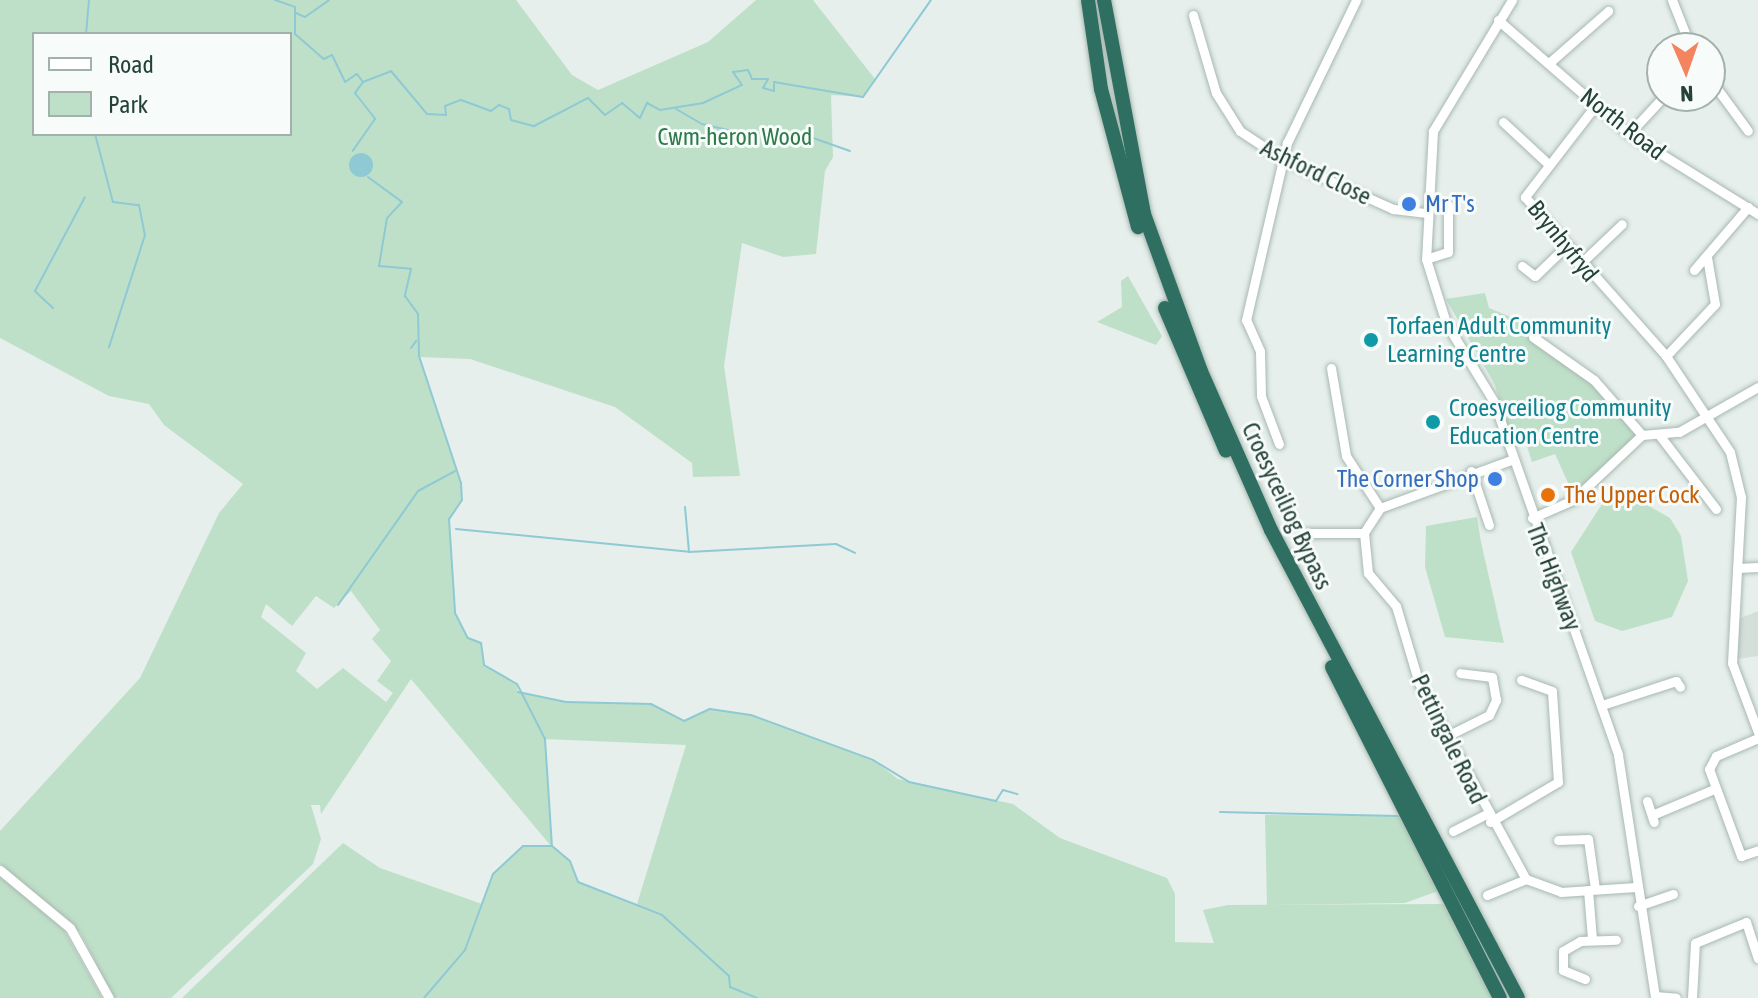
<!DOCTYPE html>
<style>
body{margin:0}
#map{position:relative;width:1758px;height:998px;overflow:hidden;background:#e6efeb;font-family:"Asap Condensed",sans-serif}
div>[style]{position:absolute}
.built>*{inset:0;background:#d4dfda}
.green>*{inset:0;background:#bfe0c8}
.water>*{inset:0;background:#8ec9d4}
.round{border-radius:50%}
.stream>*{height:2px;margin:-1px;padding:0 1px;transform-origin:1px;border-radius:1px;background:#8ec9d4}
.roads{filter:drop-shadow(0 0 2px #a8b8b2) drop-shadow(0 0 2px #a8b8b2)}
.minor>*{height:9px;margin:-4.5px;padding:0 4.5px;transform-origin:4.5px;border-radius:4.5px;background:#fff}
.highway>*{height:14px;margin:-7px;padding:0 7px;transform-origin:7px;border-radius:7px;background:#2f6f62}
.dots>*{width:22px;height:22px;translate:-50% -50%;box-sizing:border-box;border:4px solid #f7fbf9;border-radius:50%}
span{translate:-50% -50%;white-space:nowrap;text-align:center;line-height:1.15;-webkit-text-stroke:6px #f7fbf9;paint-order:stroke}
.street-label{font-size:24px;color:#24423a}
.park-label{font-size:24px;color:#2d7a4b}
.shop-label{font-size:24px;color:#366cbe}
.left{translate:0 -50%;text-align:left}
.right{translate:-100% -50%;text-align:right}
.culture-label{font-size:24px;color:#0d838f}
.food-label{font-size:24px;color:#c56008}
.legend{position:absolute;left:32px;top:32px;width:260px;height:104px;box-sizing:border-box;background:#f7fbf9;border:2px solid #a3b1ad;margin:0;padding:10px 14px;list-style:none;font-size:24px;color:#24423a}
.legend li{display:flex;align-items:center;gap:16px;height:40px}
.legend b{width:40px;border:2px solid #a3b1ad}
.north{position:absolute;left:1646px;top:32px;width:80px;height:80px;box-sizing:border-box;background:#f7fbf9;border:2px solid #a3b1ad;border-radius:50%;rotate:178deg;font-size:22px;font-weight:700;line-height:32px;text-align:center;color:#24423a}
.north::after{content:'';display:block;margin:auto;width:28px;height:36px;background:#f4845f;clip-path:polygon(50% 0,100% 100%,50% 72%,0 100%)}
</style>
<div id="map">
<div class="built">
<i style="clip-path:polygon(1758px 611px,1758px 656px,1737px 659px,1739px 619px)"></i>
</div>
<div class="green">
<i style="clip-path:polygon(evenodd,0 0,516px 0,572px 75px,598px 90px,708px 42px,756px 0,813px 0,875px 79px,863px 97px,831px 95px,833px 157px,825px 171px,816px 254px,783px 257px,742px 243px,724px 366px,740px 476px,693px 477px,692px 463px,615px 407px,470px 359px,420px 357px,461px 483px,462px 500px,449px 519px,455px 613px,468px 638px,481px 643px,484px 665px,517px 684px,518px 692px,566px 702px,651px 704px,684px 721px,710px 709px,751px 715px,873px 760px,898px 779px,1013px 804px,1060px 838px,1167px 878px,1175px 894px,1175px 942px,1214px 943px,1203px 910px,1228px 905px,1443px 904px,1492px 998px,182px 998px,343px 843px,380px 868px,482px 904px,493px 874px,523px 846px,551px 846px,411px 679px,321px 814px,320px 805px,311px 805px,321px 839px,313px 864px,171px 998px,114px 998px,80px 932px,0 864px,0 831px,140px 678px,219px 513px,243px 484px,164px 425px,149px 404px,109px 396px,0 338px,0 0,34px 34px,290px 34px,290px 134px,34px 134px,34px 34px,0 0,351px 591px,380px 630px,372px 639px,391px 661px,377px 681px,393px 693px,386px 702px,343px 668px,317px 689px,296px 671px,306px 653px,261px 617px,266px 604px,292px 626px,316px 596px,334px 608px,351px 591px,0 0,545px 739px,686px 745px,637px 904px,578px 882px,570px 861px,552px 846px,545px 739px)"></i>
<i style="clip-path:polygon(1128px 276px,1162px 336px,1156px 345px,1097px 322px,1122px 307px,1121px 281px)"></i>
<i style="clip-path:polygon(1485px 293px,1489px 308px,1530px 325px,1530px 341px,1582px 372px,1637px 437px,1574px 496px,1555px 454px,1532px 462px,1523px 434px,1510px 437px,1495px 385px,1446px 299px)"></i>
<i style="clip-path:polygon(1635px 498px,1670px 518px,1681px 536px,1688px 581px,1672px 617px,1622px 631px,1595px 621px,1571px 552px,1604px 501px)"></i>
<i style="clip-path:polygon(1477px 517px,1481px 542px,1504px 643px,1445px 637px,1425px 567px,1426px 526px)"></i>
<i style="clip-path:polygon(1265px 815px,1400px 816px,1438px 891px,1405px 903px,1267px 905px)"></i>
<i style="clip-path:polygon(0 875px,64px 930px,102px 998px,0 998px)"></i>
</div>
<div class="water">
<i class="round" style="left:349px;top:153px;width:24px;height:24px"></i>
</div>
<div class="stream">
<i style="left:275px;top:0;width:21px;rotate:19deg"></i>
<i style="left:295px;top:7px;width:27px;rotate:90deg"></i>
<i style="left:295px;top:34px;width:38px;rotate:41deg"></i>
<i style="left:324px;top:59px;width:9px;rotate:-27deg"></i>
<i style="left:332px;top:55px;width:30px;rotate:64deg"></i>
<i style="left:345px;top:82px;width:14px;rotate:-34deg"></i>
<i style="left:357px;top:74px;width:10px;rotate:53deg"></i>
<i style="left:363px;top:82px;width:14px;rotate:126deg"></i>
<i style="left:355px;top:93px;width:33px;rotate:52deg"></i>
<i style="left:375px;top:119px;width:39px;rotate:125deg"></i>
<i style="left:296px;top:13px;width:10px;rotate:24deg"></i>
<i style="left:305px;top:17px;width:29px;rotate:-35deg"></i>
<i style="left:86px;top:34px;width:34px;rotate:-85deg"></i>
<i style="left:363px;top:82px;width:30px;rotate:-21deg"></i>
<i style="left:391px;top:71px;width:56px;rotate:50.1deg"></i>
<i style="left:427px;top:114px;width:19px;rotate:3deg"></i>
<i style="left:446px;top:115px;width:9px;rotate:-96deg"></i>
<i style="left:445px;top:106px;width:17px;rotate:-21deg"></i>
<i style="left:461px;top:100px;width:32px;rotate:20deg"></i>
<i style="left:491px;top:111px;width:10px;rotate:-37deg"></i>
<i style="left:499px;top:105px;width:11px;rotate:22deg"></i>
<i style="left:509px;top:109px;width:11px;rotate:80deg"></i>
<i style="left:511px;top:120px;width:24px;rotate:15deg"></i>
<i style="left:534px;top:126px;width:61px;rotate:-27.4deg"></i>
<i style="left:588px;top:98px;width:24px;rotate:45deg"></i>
<i style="left:605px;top:115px;width:21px;rotate:-35deg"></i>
<i style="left:622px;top:103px;width:23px;rotate:40deg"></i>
<i style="left:640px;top:118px;width:17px;rotate:-65deg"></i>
<i style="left:647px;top:103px;width:15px;rotate:28deg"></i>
<i style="left:660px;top:110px;width:44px;rotate:-9.2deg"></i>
<i style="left:703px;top:103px;width:43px;rotate:-24.8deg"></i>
<i style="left:742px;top:85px;width:16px;rotate:-125deg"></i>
<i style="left:733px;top:72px;width:15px;rotate:-8deg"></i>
<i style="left:748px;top:70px;width:10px;rotate:66deg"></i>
<i style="left:752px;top:79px;width:16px"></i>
<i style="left:768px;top:79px;width:10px;rotate:119deg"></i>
<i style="left:763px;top:88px;width:11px;rotate:15deg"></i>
<i style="left:774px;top:91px;width:9px;rotate:-90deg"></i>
<i style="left:774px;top:82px;width:90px;rotate:9.6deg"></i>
<i style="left:863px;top:97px;width:118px;rotate:-55deg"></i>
<i style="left:676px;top:109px;width:30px;rotate:30deg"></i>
<i style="left:702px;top:124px;width:39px;rotate:13deg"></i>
<i style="left:740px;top:133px;width:59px"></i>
<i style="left:799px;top:133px;width:54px;rotate:19.4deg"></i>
<i style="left:95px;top:134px;width:70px;rotate:75.2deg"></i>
<i style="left:113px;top:202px;width:26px;rotate:7deg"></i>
<i style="left:139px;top:205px;width:31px;rotate:79deg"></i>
<i style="left:145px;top:235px;width:118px;rotate:107.8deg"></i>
<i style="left:368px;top:177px;width:42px;rotate:36.3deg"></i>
<i style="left:402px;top:202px;width:22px;rotate:133deg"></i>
<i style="left:387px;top:218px;width:49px;rotate:99.5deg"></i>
<i style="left:379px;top:266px;width:32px;rotate:5deg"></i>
<i style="left:411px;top:269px;width:28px;rotate:103deg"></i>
<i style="left:405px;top:296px;width:22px;rotate:54deg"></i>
<i style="left:418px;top:314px;width:42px;rotate:88.6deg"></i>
<i style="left:419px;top:356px;width:134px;rotate:71.7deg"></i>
<i style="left:461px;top:483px;width:17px;rotate:87deg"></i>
<i style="left:462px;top:500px;width:23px;rotate:124deg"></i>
<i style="left:449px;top:519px;width:94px;rotate:86.3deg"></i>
<i style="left:455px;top:613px;width:28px;rotate:63deg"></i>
<i style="left:468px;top:638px;width:14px;rotate:21deg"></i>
<i style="left:481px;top:643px;width:22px;rotate:82deg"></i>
<i style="left:484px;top:665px;width:38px;rotate:30deg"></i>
<i style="left:517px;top:684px;width:62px;rotate:63deg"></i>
<i style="left:545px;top:739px;width:107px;rotate:86.3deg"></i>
<i style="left:552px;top:846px;width:23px;rotate:40deg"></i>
<i style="left:570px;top:861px;width:22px;rotate:69deg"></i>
<i style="left:578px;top:882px;width:90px;rotate:21.4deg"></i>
<i style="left:662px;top:915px;width:91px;rotate:42.3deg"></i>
<i style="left:729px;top:976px;width:11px;rotate:85deg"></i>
<i style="left:730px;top:987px;width:29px;rotate:22deg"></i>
<i style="left:53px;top:308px;width:25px;rotate:-137deg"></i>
<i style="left:35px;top:291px;width:106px;rotate:-62deg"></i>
<i style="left:411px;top:348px;width:9px;rotate:-54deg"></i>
<i style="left:685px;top:507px;width:45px;rotate:84.9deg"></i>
<i style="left:456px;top:529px;width:234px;rotate:5.6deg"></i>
<i style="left:689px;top:552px;width:147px;rotate:-3.1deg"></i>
<i style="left:836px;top:544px;width:21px;rotate:25deg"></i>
<i style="left:338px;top:605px;width:139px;rotate:-54.9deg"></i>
<i style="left:418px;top:491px;width:42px;rotate:-28.4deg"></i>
<i style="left:518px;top:692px;width:49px;rotate:11.8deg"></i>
<i style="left:566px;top:702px;width:85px;rotate:1.3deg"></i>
<i style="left:651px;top:704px;width:37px;rotate:27deg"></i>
<i style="left:684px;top:721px;width:29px;rotate:-25deg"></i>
<i style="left:710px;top:709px;width:41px;rotate:8.3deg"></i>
<i style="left:751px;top:715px;width:130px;rotate:20.2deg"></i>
<i style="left:873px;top:760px;width:42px;rotate:31.4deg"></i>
<i style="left:909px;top:782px;width:89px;rotate:12.3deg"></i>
<i style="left:996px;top:801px;width:13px;rotate:-58deg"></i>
<i style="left:1003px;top:790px;width:15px;rotate:16deg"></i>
<i style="left:1220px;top:812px;width:179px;rotate:1.3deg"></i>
<i style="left:424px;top:998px;width:63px;rotate:-49.5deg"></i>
<i style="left:465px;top:950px;width:81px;rotate:-69.8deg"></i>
<i style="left:493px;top:874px;width:41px;rotate:-43deg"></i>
<i style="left:523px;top:846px;width:29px"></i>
</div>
<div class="roads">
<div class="minor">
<i style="left:1512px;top:0;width:153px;rotate:121.1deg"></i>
<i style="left:1433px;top:131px;width:128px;rotate:93.1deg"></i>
<i style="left:1426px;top:259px;width:67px;rotate:72.6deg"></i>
<i style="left:1446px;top:323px;width:92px;rotate:58.7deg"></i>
<i style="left:1494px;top:402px;width:374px;rotate:70.6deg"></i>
<i style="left:1618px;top:755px;width:244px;rotate:81.3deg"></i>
<i style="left:1672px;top:0;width:52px;rotate:68.4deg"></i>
<i style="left:1193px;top:15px;width:81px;rotate:73.6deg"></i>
<i style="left:1216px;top:93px;width:45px;rotate:57.7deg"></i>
<i style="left:1240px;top:131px;width:53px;rotate:33.4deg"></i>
<i style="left:1284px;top:160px;width:120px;rotate:24.2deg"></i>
<i style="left:1393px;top:209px;width:32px;rotate:7deg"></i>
<i style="left:1498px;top:20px;width:174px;rotate:41deg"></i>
<i style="left:1629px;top:134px;width:152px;rotate:31.8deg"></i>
<i style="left:1549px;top:63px;width:79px;rotate:-41.4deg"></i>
<i style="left:1710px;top:79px;width:64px;rotate:53.8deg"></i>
<i style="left:1595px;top:106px;width:115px;rotate:127.6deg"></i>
<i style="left:1525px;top:197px;width:213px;rotate:48.4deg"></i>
<i style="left:1666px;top:356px;width:115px;rotate:56.3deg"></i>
<i style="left:1730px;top:452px;width:46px;rotate:76.3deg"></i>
<i style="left:1741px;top:497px;width:166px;rotate:93.1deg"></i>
<i style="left:1732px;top:663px;width:74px;rotate:69.4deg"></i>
<i style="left:1503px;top:122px;width:59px;rotate:42.9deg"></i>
<i style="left:1629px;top:134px;width:52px;rotate:-47.4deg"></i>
<i style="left:1426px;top:259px;width:23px;rotate:-18deg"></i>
<i style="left:1448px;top:252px;width:47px;rotate:-90deg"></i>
<i style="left:1579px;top:265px;width:59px;rotate:-43.6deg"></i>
<i style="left:1522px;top:266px;width:16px;rotate:38deg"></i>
<i style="left:1535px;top:276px;width:40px;rotate:-44deg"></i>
<i style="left:1694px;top:270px;width:83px;rotate:-49.4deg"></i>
<i style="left:1533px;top:337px;width:75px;rotate:35.2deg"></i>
<i style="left:1594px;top:380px;width:73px;rotate:48.9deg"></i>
<i style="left:1666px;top:356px;width:71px;rotate:-46.7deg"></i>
<i style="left:1715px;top:304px;width:48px;rotate:-99.7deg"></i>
<i style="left:1331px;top:368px;width:89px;rotate:80.3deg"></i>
<i style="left:1346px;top:456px;width:62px;rotate:56.8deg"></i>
<i style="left:1660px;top:436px;width:92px;rotate:52.5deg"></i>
<i style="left:1279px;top:444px;width:51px;rotate:-110.6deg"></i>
<i style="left:1261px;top:396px;width:45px;rotate:-91.3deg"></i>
<i style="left:1260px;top:351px;width:34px;rotate:-114deg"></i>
<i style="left:1246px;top:320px;width:182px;rotate:-77deg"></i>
<i style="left:1287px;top:143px;width:159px;rotate:-64.2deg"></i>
<i style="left:1511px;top:460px;width:140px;rotate:159.9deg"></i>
<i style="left:1380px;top:508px;width:30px;rotate:123deg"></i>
<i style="left:1364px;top:533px;width:40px;rotate:84.3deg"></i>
<i style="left:1368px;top:573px;width:43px;rotate:49.7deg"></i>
<i style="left:1396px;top:606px;width:80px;rotate:73.4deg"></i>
<i style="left:1419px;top:683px;width:223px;rotate:61.4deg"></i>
<i style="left:1526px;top:879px;width:37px;rotate:20deg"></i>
<i style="left:1561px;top:892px;width:75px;rotate:-3.8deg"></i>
<i style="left:1471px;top:471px;width:57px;rotate:71.6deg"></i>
<i style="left:1532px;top:518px;width:45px;rotate:-23.7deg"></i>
<i style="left:1573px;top:500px;width:95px;rotate:-43.3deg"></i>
<i style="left:1642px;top:435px;width:37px;rotate:-5deg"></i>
<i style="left:1679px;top:432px;width:91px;rotate:-29.7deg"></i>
<i style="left:1305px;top:533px;width:59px"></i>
<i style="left:1737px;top:568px;width:21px;rotate:-3deg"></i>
<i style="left:1602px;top:705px;width:78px;rotate:-18deg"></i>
<i style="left:1676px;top:681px;width:7px;rotate:56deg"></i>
<i style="left:1447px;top:736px;width:47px;rotate:-26.6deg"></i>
<i style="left:1489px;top:715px;width:17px;rotate:-65deg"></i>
<i style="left:1496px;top:700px;width:23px;rotate:-100deg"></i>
<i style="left:1492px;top:677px;width:32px;rotate:-173deg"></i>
<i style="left:1758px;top:738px;width:46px;rotate:156.8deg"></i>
<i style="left:1716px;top:756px;width:15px;rotate:118deg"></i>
<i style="left:1709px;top:769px;width:93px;rotate:69.8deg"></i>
<i style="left:1741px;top:856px;width:18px;rotate:-19deg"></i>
<i style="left:1647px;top:801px;width:22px;rotate:72deg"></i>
<i style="left:1652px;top:815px;width:67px;rotate:-22.8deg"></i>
<i style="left:1490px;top:822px;width:79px;rotate:-30.5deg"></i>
<i style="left:1558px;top:782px;width:91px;rotate:-93.8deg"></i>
<i style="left:1552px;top:691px;width:33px;rotate:-160deg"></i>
<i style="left:1453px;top:831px;width:37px;rotate:-27deg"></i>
<i style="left:1558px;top:840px;width:30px;rotate:-2deg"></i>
<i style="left:1588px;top:839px;width:50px;rotate:82deg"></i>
<i style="left:0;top:870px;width:91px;rotate:39.6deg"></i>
<i style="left:70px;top:928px;width:80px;rotate:60.9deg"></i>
<i style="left:1588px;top:890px;width:49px;rotate:85.3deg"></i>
<i style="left:1487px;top:895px;width:42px;rotate:-22.3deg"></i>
<i style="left:1638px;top:906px;width:37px;rotate:-19deg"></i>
<i style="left:1585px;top:979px;width:24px;rotate:-158deg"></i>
<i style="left:1563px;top:970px;width:19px;rotate:-90deg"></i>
<i style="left:1563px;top:951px;width:20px;rotate:-30deg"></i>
<i style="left:1580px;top:941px;width:36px;rotate:-2deg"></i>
<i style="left:1655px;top:996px;width:21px;rotate:5deg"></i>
<i style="left:1692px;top:998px;width:55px;rotate:-86.9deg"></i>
<i style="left:1695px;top:943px;width:55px;rotate:-22.4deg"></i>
<i style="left:1746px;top:922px;width:38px;rotate:72deg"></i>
</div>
<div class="highway">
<i style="left:1088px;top:0;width:90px;rotate:81.7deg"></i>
<i style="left:1101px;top:89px;width:143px;rotate:75deg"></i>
<i style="left:1104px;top:0;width:218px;rotate:79.4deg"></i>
<i style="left:1144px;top:214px;width:165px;rotate:70.1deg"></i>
<i style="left:1200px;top:369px;width:176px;rotate:66.2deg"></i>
<i style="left:1271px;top:530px;width:529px;rotate:62.18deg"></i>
<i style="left:1165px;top:308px;width:155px;rotate:66.9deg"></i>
<i style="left:1332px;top:667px;width:371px;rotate:63.1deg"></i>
</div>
</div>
<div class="dots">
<i style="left:1409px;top:204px;background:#3f7fe0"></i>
<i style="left:1371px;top:340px;background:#0f9aa8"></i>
<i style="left:1433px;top:422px;background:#0f9aa8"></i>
<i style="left:1495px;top:479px;background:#3f7fe0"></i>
<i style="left:1548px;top:495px;background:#e8710a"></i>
</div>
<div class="street-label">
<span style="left:1623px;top:124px;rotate:38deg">North Road</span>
<span style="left:1316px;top:172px;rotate:26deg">Ashford Close</span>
<span style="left:1563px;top:241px;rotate:51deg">Brynhyfryd</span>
<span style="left:1287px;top:506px;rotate:65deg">Croesyceiliog Bypass</span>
<span style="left:1554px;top:577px;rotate:69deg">The Highway</span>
<span style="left:1449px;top:739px;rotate:64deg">Pettingale Road</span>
</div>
<div class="park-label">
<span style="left:735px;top:137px">Cwm-heron Wood</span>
</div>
<div class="shop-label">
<span class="left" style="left:1425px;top:204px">Mr T's</span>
<span class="right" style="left:1479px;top:479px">The Corner Shop</span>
</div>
<div class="culture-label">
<span class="left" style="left:1387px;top:340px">Torfaen Adult Community<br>Learning Centre</span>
<span class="left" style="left:1449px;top:422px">Croesyceiliog Community<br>Education Centre</span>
</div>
<div class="food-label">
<span class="left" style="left:1564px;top:495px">The Upper Cock</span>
</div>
<ul class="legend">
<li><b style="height:10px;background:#fff"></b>Road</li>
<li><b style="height:22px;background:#bfe0c8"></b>Park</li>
</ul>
<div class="north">N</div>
</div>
